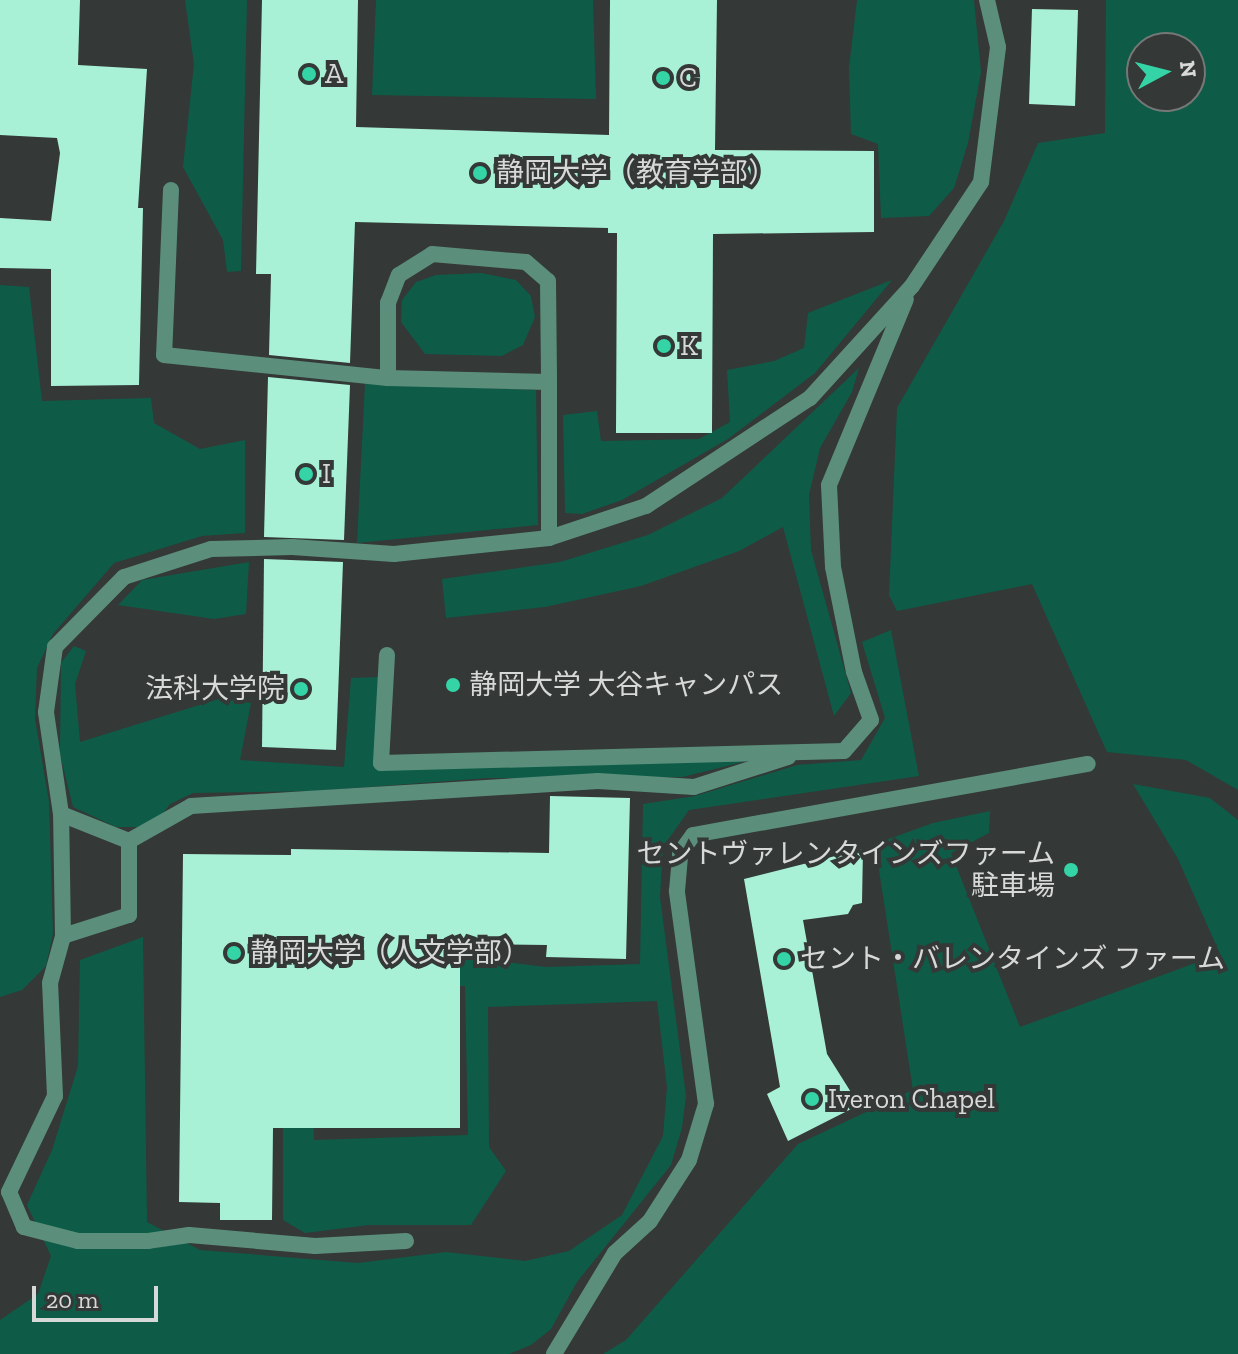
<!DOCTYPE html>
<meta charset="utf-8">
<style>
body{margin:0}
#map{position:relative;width:1238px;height:1354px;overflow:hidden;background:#343836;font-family:"Zilla Slab","Noto Sans JP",serif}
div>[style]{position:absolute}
.green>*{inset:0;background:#0e5c47}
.building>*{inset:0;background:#a9f1d6}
.lane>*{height:16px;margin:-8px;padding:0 8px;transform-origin:8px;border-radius:8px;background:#5b8f7c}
.street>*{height:16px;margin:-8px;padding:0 8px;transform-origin:8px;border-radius:8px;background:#5b8f7c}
.dots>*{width:22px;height:22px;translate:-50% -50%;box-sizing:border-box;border:4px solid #343836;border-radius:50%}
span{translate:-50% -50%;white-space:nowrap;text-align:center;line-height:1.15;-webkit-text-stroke:8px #343836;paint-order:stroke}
.poi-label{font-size:28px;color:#d7d9d8}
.left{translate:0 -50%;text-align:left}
.right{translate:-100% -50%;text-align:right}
.north{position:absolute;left:1126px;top:32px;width:80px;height:80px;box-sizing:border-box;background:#343836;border:2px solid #757877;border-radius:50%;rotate:83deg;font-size:22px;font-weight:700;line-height:32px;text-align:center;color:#d7d9d8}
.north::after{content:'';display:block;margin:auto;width:28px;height:36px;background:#35d4a7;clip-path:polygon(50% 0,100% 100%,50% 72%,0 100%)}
.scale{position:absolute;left:32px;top:1286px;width:126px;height:36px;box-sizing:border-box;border:4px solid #d7d9d8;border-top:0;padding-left:10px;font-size:24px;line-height:28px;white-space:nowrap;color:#d7d9d8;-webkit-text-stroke:6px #343836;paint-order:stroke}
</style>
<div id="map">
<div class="green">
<i style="clip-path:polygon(185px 0,247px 0,241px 271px,227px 272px,223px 240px,183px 167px,194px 64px)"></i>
<i style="clip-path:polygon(376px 0,593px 0,596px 99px,372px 95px)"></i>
<i style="clip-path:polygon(857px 0,974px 0,981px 72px,968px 143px,954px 188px,929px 216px,881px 218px,878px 144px,851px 134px,849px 68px)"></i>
<i style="clip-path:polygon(evenodd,1106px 0,1238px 0,1238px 790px,1186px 760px,1107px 752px,1032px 584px,897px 611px,889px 595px,897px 408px,1004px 221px,1038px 143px,1105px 133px,1106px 0,1142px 48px,1190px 48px,1190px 96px,1142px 96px,1142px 48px)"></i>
<i style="clip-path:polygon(481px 273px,516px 280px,531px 296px,535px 317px,523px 345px,502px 356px,425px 354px,401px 322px,402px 300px,416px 282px,436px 275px)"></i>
<i style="clip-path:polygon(892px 280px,815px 373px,728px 439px,622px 500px,582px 514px,565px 513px,563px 415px,597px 411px,601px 441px,699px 439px,730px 422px,727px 370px,774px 361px,804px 348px,808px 313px)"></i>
<i style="clip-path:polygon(0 285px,29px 287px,42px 401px,151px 398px,154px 423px,200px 449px,245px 440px,245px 533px,202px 536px,114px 563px,53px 634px,37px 668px,35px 719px,49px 802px,53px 934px,46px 966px,22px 990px,0 997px)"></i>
<i style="clip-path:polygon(859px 368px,852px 392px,820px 448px,809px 495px,811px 550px,851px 693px,834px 716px,783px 527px,739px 551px,641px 586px,545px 607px,446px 618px,442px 579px,560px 562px,648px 535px,722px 498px)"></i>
<i style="clip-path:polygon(365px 383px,536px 390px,538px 525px,357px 543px)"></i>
<i style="clip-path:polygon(249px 562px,246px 614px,214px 619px,118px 605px,142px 580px)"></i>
<i style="clip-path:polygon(891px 630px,919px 776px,689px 810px,663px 847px,660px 897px,686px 1096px,682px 1128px,671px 1165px,577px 1282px,551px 1329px,531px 1345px,509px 1354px,0 1354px,0 1320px,38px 1294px,51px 1256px,27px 1205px,52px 1150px,78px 1066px,80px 960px,143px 937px,147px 1222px,200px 1250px,358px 1263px,446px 1252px,525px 1261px,569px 1251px,622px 1215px,663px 1136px,667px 1087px,657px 1001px,488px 1007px,489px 1147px,506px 1171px,471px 1225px,369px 1225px,305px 1233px,283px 1220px,283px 1052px,310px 984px,314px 1140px,468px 1135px,465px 986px,419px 986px,421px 951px,546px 967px,640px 964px,643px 804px,695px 796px,797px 765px,861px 760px,885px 718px,862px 642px)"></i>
<i style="clip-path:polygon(74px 646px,86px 651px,75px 684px,80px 742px,222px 698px,251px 703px,240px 760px,344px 767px,351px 678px,378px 677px,378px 767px,766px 756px,683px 777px,488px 778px,314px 791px,193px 793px,170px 804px,153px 827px,116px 827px,73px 807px,60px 754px,61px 663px)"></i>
<i style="clip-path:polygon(1133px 784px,1210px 798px,1238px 820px,1238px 1354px,603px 1354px,626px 1340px,798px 1144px,913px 1090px,875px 844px,933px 823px,990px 811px,989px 833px,951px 853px,1020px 1027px,1220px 954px,1178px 859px)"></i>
</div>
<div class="building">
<i style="clip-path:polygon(0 0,80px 0,78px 65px,147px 69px,138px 208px,143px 208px,139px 385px,51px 386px,51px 269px,0 268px,0 218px,51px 221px,60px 153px,57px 138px,0 135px)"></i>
<i style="clip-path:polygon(262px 0,358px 0,356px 127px,609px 135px,610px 0,717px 0,715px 150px,874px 151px,874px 232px,713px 234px,712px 433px,616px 433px,617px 233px,608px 233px,608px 228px,355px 222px,350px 363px,269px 355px,271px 274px,256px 274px)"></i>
<i style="clip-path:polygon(1032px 9px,1078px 10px,1075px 106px,1029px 104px)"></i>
<i style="clip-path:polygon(268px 377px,350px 385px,344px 540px,264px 537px)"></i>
<i style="clip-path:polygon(264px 559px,343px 562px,336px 750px,262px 747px)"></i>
<i style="clip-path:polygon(550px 796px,630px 798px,626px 959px,546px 957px,547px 945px,460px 944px,460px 1128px,273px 1128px,272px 1220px,220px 1220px,220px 1203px,179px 1202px,183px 854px,291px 855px,291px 849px,549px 853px)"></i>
<i style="clip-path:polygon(863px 849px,862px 903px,853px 905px,848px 914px,803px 920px,827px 1054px,859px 1105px,788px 1141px,767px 1094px,780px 1087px,744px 879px)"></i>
</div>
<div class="lane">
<i style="left:171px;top:190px;width:165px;rotate:92.4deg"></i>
<i style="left:164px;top:355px;width:225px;rotate:5.9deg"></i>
<i style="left:388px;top:378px;width:161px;rotate:1.4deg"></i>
<i style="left:549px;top:382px;width:156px;rotate:90deg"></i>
<i style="left:388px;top:378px;width:75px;rotate:-90deg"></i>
<i style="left:388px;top:303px;width:30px;rotate:-69deg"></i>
<i style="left:399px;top:275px;width:39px;rotate:-32deg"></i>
<i style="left:432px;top:254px;width:94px;rotate:4.9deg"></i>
<i style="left:526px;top:262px;width:29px;rotate:41deg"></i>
<i style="left:548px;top:281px;width:101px;rotate:89.4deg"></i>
<i style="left:387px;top:655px;width:108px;rotate:93.2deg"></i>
<i style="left:381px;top:763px;width:463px;rotate:-1.5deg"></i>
<i style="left:844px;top:751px;width:41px;rotate:-48.9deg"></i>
<i style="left:871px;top:720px;width:51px;rotate:-109.5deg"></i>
<i style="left:854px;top:672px;width:107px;rotate:-101.3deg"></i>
<i style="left:833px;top:567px;width:82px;rotate:-92.8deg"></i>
<i style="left:829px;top:485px;width:201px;rotate:-67.5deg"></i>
<i style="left:61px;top:814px;width:73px;rotate:21.7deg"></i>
<i style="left:129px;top:841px;width:74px;rotate:90deg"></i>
<i style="left:129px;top:915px;width:69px;rotate:162.3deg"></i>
<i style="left:129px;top:841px;width:71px;rotate:-29.4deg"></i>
<i style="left:191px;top:806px;width:408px;rotate:-3.5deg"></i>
<i style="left:598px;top:781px;width:96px;rotate:3.6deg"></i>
<i style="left:694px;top:787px;width:99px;rotate:-17.7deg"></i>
<i style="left:406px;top:1241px;width:91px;rotate:176.9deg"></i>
<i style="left:315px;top:1246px;width:126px;rotate:-175deg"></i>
<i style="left:189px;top:1235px;width:41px;rotate:171.7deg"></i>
<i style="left:148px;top:1241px;width:70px;rotate:180deg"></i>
<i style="left:78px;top:1241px;width:56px;rotate:-165.5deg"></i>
<i style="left:24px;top:1227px;width:38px;rotate:-113deg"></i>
<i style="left:9px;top:1192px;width:106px;rotate:-64.4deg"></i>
<i style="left:55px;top:1096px;width:113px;rotate:-92.5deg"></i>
<i style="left:50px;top:983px;width:49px;rotate:-74.5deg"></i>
<i style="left:63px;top:936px;width:122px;rotate:-90.9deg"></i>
<i style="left:61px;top:814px;width:103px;rotate:-98.4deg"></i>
<i style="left:46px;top:712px;width:66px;rotate:-82.1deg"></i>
<i style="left:55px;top:647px;width:98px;rotate:-45.4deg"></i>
<i style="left:124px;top:577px;width:91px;rotate:-17.8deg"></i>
<i style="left:211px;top:549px;width:81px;rotate:-1.4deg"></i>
<i style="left:292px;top:547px;width:102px;rotate:3.9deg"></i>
<i style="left:394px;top:554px;width:156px;rotate:-5.9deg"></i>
<i style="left:549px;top:538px;width:102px;rotate:-18.3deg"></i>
<i style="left:646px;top:506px;width:196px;rotate:-33.4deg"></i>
<i style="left:810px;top:398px;width:151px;rotate:-47.7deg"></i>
<i style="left:912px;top:286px;width:125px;rotate:-56.4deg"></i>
<i style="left:981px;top:182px;width:136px;rotate:-82.8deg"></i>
<i style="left:998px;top:47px;width:48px;rotate:-103.2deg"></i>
</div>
<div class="street">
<i style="left:554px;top:1354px;width:118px;rotate:-58.9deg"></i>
<i style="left:615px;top:1253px;width:47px;rotate:-42.4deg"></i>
<i style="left:650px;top:1221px;width:72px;rotate:-57.4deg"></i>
<i style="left:689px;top:1160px;width:59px;rotate:-73.1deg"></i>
<i style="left:706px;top:1104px;width:215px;rotate:-97.8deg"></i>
<i style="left:677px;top:891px;width:38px;rotate:-85deg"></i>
<i style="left:680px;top:853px;width:22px;rotate:-54deg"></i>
<i style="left:693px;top:835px;width:401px;rotate:-10.2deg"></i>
</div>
<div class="dots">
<i style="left:309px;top:74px;background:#35d4a7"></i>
<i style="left:663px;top:78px;background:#35d4a7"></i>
<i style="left:480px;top:173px;background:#35d4a7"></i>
<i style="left:664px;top:346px;background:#35d4a7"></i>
<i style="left:306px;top:474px;background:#35d4a7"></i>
<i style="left:453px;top:685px;background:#35d4a7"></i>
<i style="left:301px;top:689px;background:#35d4a7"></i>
<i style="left:1071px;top:870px;background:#35d4a7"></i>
<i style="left:234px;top:953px;background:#35d4a7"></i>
<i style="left:784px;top:959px;background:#35d4a7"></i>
<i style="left:812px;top:1099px;background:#35d4a7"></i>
</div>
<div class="poi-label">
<span class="left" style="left:325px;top:74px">A</span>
<span class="left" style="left:679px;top:78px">C</span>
<span class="left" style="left:496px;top:173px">静岡大学（教育学部）</span>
<span class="left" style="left:680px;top:346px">K</span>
<span class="left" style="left:322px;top:474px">I</span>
<span class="left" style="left:469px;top:685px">静岡大学 大谷キャンパス</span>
<span class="right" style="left:285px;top:689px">法科大学院</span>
<span class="right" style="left:1055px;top:870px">セントヴァレンタインズファーム<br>駐車場</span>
<span class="left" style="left:250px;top:953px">静岡大学（人文学部）</span>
<span class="left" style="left:800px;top:959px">セント・バレンタインズ ファーム</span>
<span class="left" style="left:828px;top:1099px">Iveron Chapel</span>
</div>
<div class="north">N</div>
<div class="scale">20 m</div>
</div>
